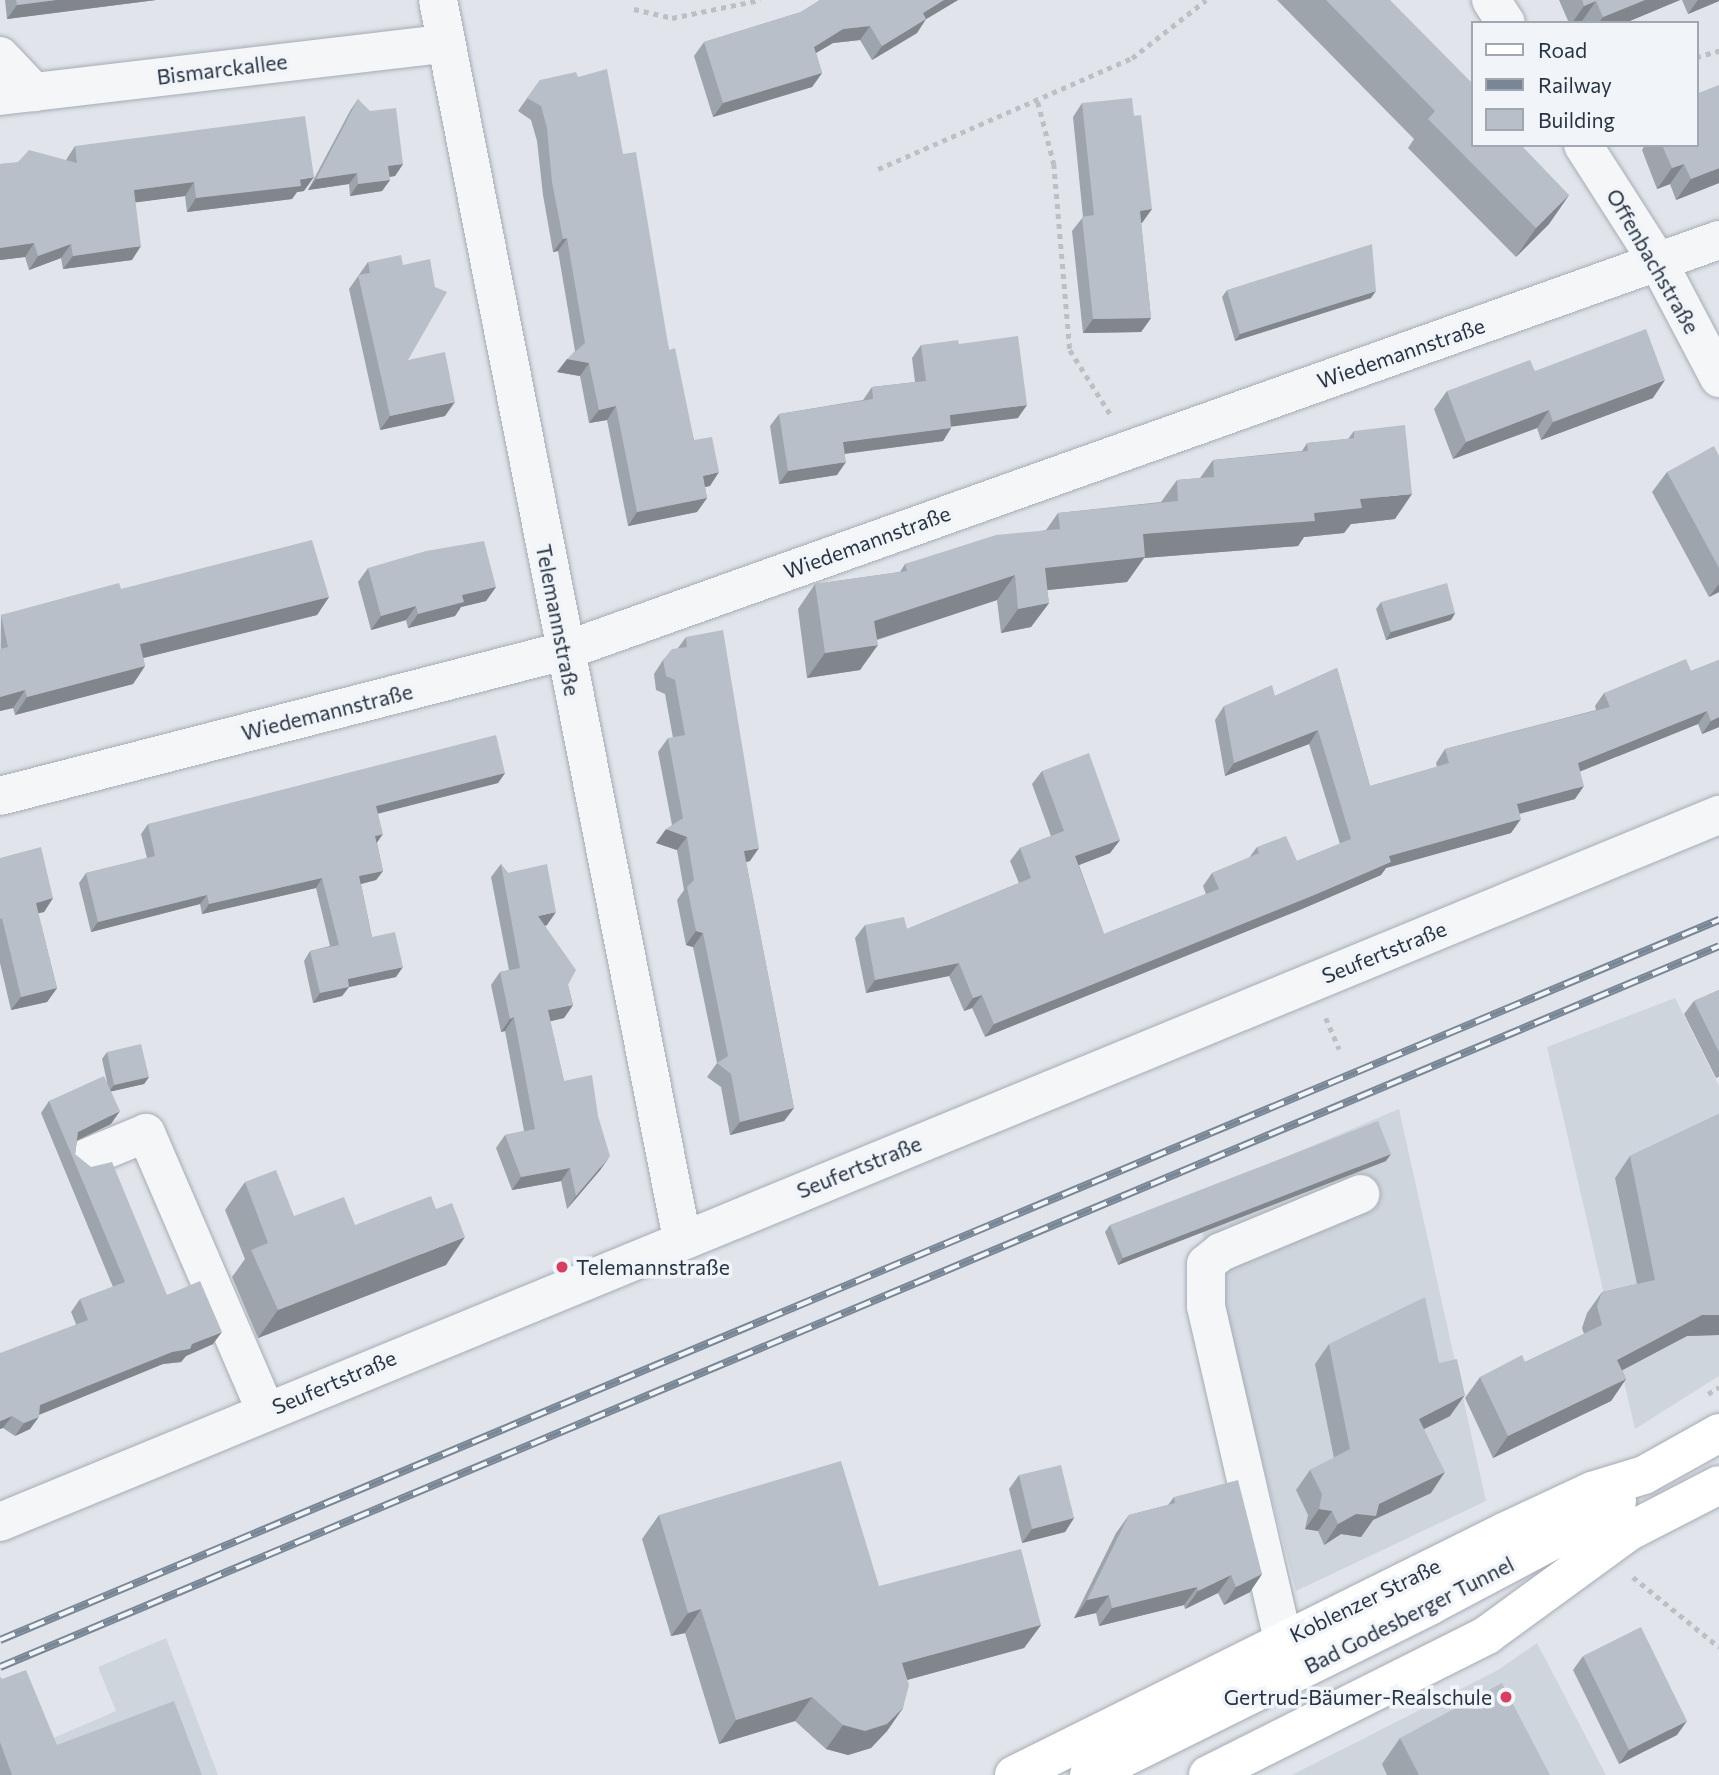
<!DOCTYPE html>
<meta charset="utf-8">
<style>
body{margin:0}
#map{position:relative;width:1719px;height:1775px;overflow:hidden;background:#e1e5eb;font-family:Commissioner,sans-serif}
div>[style]{position:absolute}
.built>*{inset:0;background:#cfd5dd}
.path>*{height:4.5px;margin-top:-2.25px;transform-origin:0;background:repeating-linear-gradient(90deg,#bbc0c5 0 5px,transparent 0 10px)}
.roads{filter:drop-shadow(0 0 2px #a6acb5) drop-shadow(0 0 2px #a6acb5)}
.minor>*{height:38px;margin:-19px;padding:0 19px;transform-origin:19px;border-radius:19px;background:#f4f6f8}
.major>*{height:38px;margin:-19px;padding:0 19px;transform-origin:19px;border-radius:19px;background:#fff}
.rail>*{height:8px;margin-top:-4px;transform-origin:0;background:repeating-linear-gradient(90deg,#f1f4f8 0 16px,#798695 0 32px);box-sizing:border-box;border-block:2px solid #798695}
.wall>*{inset:0;background:#9ea4ac}
.shaded-wall>*{inset:0;background:#81868c}
.building>*{inset:0;background:#b8bfc8}
.dots>*{width:19px;height:19px;translate:-50% -50%;box-sizing:border-box;border:4px solid #f1f4f8;border-radius:50%}
span{translate:-50% -50%;white-space:nowrap;text-align:center;line-height:1.15;-webkit-text-stroke:7px #f1f4f8;paint-order:stroke}
.street-label{font-size:21px;color:#283443}
.poi-label{font-size:21px;color:#283443}
.left{translate:0 -50%;text-align:left}
.right{translate:-100% -50%;text-align:right}
.legend{position:absolute;left:1471px;top:21px;width:228px;height:126px;box-sizing:border-box;background:#f1f4f8;border:2px solid #a1a7b0;margin:0;padding:9px 12px;list-style:none;font-size:21px;color:#283443}
.legend li{display:flex;align-items:center;gap:14px;height:35px}
.legend b{width:35px;border:2px solid #a1a7b0}
</style>
<div id="map">
<div class="built">
<i style="clip-path:polygon(1675px 998px,1719px 1086px,1719px 1376px,1635px 1429px,1547px 1047px)"></i>
<i style="clip-path:polygon(1399px 1109px,1486px 1501px,1296px 1591px,1193px 1196px)"></i>
<i style="clip-path:polygon(166px 1638px,218px 1775px,0 1775px,0 1761px,116px 1711px,98px 1667px)"></i>
<i style="clip-path:polygon(1537px 1643px,1606px 1775px,1292px 1775px,1498px 1670px)"></i>
</div>
<div class="path">
<i style="left:634px;top:9px;width:39px;rotate:13deg"></i>
<i style="left:672px;top:18px;width:90px;rotate:-11.6deg"></i>
<i style="left:1696px;top:57px;width:24px;rotate:-15deg"></i>
<i style="left:1038px;top:102px;width:64px;rotate:75.5deg"></i>
<i style="left:1054px;top:164px;width:187px;rotate:85.1deg"></i>
<i style="left:1070px;top:350px;width:77px;rotate:57.8deg"></i>
<i style="left:878px;top:169px;width:277px;rotate:-23.6deg"></i>
<i style="left:1132px;top:58px;width:94px;rotate:-38.1deg"></i>
<i style="left:1326px;top:1018px;width:34px;rotate:67deg"></i>
<i style="left:1708px;top:1394px;width:13px;rotate:-32deg"></i>
<i style="left:1633px;top:1577px;width:111px;rotate:39.1deg"></i>
</div>
<div class="roads">
<div class="minor">
<i style="left:438px;top:0;width:1263px;rotate:78.86deg"></i>
<i style="left:1491px;top:0;width:27px;rotate:57deg"></i>
<i style="left:0;top:56px;width:50px;rotate:46.6deg"></i>
<i style="left:0;top:96px;width:448px;rotate:-6.7deg"></i>
<i style="left:1583px;top:145px;width:141px;rotate:57.4deg"></i>
<i style="left:1659px;top:264px;width:129px;rotate:62.2deg"></i>
<i style="left:0;top:796px;width:582px;rotate:-14.42deg"></i>
<i style="left:564px;top:651px;width:1226px;rotate:-19.59deg"></i>
<i style="left:86px;top:1158px;width:65px;rotate:-22.6deg"></i>
<i style="left:146px;top:1133px;width:303px;rotate:66.7deg"></i>
<i style="left:0;top:1522px;width:1859px;rotate:-22.36deg"></i>
<i style="left:1283px;top:1640px;width:343px;rotate:-103deg"></i>
<i style="left:1206px;top:1306px;width:42px;rotate:-90deg"></i>
<i style="left:1206px;top:1264px;width:19px;rotate:-39deg"></i>
<i style="left:1221px;top:1252px;width:151px;rotate:-22.6deg"></i>
</div>
<div class="major">
<i style="left:1014px;top:1775px;width:547px;rotate:-26.38deg"></i>
<i style="left:1504px;top:1532px;width:97px;rotate:-25deg"></i>
<i style="left:1592px;top:1491px;width:54px;rotate:-17.1deg"></i>
<i style="left:1644px;top:1475px;width:86px;rotate:-29.2deg"></i>
<i style="left:1089px;top:1775px;width:382px;rotate:-26.4deg"></i>
<i style="left:1431px;top:1605px;width:197px;rotate:-27.9deg"></i>
<i style="left:1605px;top:1513px;width:17px;rotate:-45deg"></i>
<i style="left:1208px;top:1775px;width:312px;rotate:-26.6deg"></i>
<i style="left:1487px;top:1635px;width:175px;rotate:-36.1deg"></i>
<i style="left:1628px;top:1532px;width:102px;rotate:-27.3deg"></i>
</div>
</div>
<div class="rail">
<i style="left:0;top:1640px;width:1864px;rotate:-22.73deg"></i>
<i style="left:0;top:1667px;width:1864px;rotate:-22.75deg"></i>
</div>
<div class="wall">
<i style="clip-path:polygon(5px 0,156px 0,7px 19px)"></i>
<i style="clip-path:polygon(820px 0,958px 0,926px 19px,917px 33px,872px 60px,860px 40px,833px 43px,816px 53px,822px 73px,812px 87px,713px 117px,694px 56px,704px 42px,801px 12px)"></i>
<i style="clip-path:polygon(1277px 0,1390px 0,1472px 145px,1569px 195px,1549px 224px,1516px 257px,1408px 148px,1414px 139px)"></i>
<i style="clip-path:polygon(1559px 0,1680px 0,1625px 23px,1582px 23px,1582px 21px,1578px 23px,1569px 23px)"></i>
<i style="clip-path:polygon(1682px 0,1719px 0,1719px 1px,1688px 14px)"></i>
<i style="clip-path:polygon(540px 80px,623px 154px,669px 350px,694px 440px,710px 486px,705px 487px,707px 498px,697px 512px,628px 526px,607px 420px,589px 423px,580px 376px,557px 372px,575px 351px,558px 251px,553px 252px,543px 195px,537px 141px,531px 120px,518px 111px)"></i>
<i style="clip-path:polygon(358px 99px,403px 164px,395px 176px,389px 177px,390px 180px,382px 191px,350px 196px,349px 184px,308px 190px,350px 111px)"></i>
<i style="clip-path:polygon(1082px 103px,1152px 209px,1141px 223px,1151px 318px,1141px 332px,1083px 333px,1072px 231px,1083px 217px,1073px 117px)"></i>
<i style="clip-path:polygon(1645px 145px,1696px 145px,1719px 183px,1676px 200px,1670px 184px,1657px 189px,1642px 150px)"></i>
<i style="clip-path:polygon(75px 146px,304px 191px,297px 192px,292px 199px,187px 212px,185px 196px,135px 202px,132px 260px,63px 269px,61px 258px,29px 270px,25px 257px,0 260px,0 164px,66px 160px)"></i>
<i style="clip-path:polygon(368px 262px,408px 360px,445px 416px,380px 430px,349px 289px)"></i>
<i style="clip-path:polygon(1227px 290px,1371px 298px,1235px 341px,1222px 297px)"></i>
<i style="clip-path:polygon(959px 344px,1018px 418px,951px 426px,951px 428px,943px 441px,845px 454px,837px 475px,779px 484px,770px 426px,779px 414px,863px 400px,872px 387px,915px 382px,912px 358px,921px 345px)"></i>
<i style="clip-path:polygon(1447px 391px,1653px 398px,1541px 440px,1537px 428px,1453px 459px,1434px 409px)"></i>
<i style="clip-path:polygon(1354px 431px,1395px 519px,1351px 524px,1344px 533px,1304px 537px,1298px 546px,1144px 558px,1127px 582px,1047px 590px,1049px 603px,1031px 627px,1001px 633px,997px 600px,877px 640px,860px 670px,807px 678px,798px 609px,815px 584px,900px 572px,905px 564px,1046px 530px,1058px 513px,1161px 502px,1177px 480px,1200px 478px,1213px 460px,1302px 451px,1307px 443px,1348px 439px)"></i>
<i style="clip-path:polygon(1719px 456px,1719px 592px,1709px 597px,1652px 492px,1667px 472px)"></i>
<i style="clip-path:polygon(368px 568px,496px 587px,486px 601px,461px 607px,455px 616px,408px 628px,406px 620px,371px 630px,358px 582px)"></i>
<i style="clip-path:polygon(121px 589px,329px 597px,317px 615px,143px 658px,145px 666px,133px 684px,15px 715px,13px 708px,0 711px,1px 615px)"></i>
<i style="clip-path:polygon(1381px 602px,1455px 613px,1451px 620px,1386px 640px,1376px 609px)"></i>
<i style="clip-path:polygon(686px 637px,750px 861px,746px 862px,794px 1108px,784px 1121px,730px 1135px,721px 1087px,707px 1077px,717px 1063px,693px 947px,686px 945px,677px 900px,684px 890px,677px 850px,656px 843px,672px 825px,658px 752px,668px 738px,673px 738px,665px 694px,656px 690px,654px 674px,663px 660px,678px 648px)"></i>
<i style="clip-path:polygon(1719px 660px,1719px 727px,1702px 734px,1698px 724px,1580px 771px,1575px 799px,1519px 814px,1511px 833px,1386px 868px,1381px 875px,1302px 909px,985px 1037px,972px 1008px,964px 1011px,949px 976px,866px 993px,855px 938px,865px 925px,907px 929px,1019px 883px,1010px 861px,1020px 848px,1051px 836px,1032px 784px,1042px 771px,1120px 840px,1110px 853px,1079px 865px,1104px 934px,1206px 894px,1203px 886px,1212px 873px,1249px 858px,1257px 847px,1297px 861px,1340px 844px,1309px 744px,1225px 776px,1215px 720px,1224px 706px,1275px 696px,1337px 668px,1370px 786px,1437px 767px,1436px 763px,1445px 749px,1596px 710px,1595px 706px,1604px 693px,1691px 671px)"></i>
<i style="clip-path:polygon(505px 773px,498px 783px,378px 813px,377px 843px,383px 871px,376px 880px,361px 884px,372px 937px,396px 977px,349px 987px,342px 996px,313px 1003px,304px 961px,310px 951px,330px 946px,316px 888px,202px 914px,200px 904px,91px 932px,79px 883px,86px 873px,147px 858px,141px 834px,148px 824px)"></i>
<i style="clip-path:polygon(0 858px,53px 898px,44px 912px,38px 913px,57px 988px,47px 1002px,11px 1010px,0 963px)"></i>
<i style="clip-path:polygon(501px 864px,547px 925px,545px 926px,568px 985px,573px 1005px,564px 1018px,550px 1021px,564px 1081px,601px 1169px,567px 1209px,561px 1181px,512px 1190px,496px 1148px,505px 1135px,524px 1131px,505px 1031px,501px 1032px,491px 985px,500px 972px,509px 970px,491px 877px)"></i>
<i style="clip-path:polygon(1719px 990px,1719px 1077px,1716px 1078px,1684px 1014px,1694px 1001px)"></i>
<i style="clip-path:polygon(107px 1052px,149px 1077px,144px 1084px,111px 1091px,111px 1124px,77px 1141px,75px 1154px,167px 1295px,213px 1344px,186px 1356px,181px 1362px,163px 1364px,39px 1415px,30px 1429px,15px 1436px,3px 1428px,0 1429px,76px 1324px,71px 1312px,80px 1299px,113px 1287px,41px 1113px,49px 1101px,107px 1082px,102px 1059px)"></i>
<i style="clip-path:polygon(1719px 1114px,1719px 1335px,1687px 1336px,1622px 1370px,1626px 1379px,1611px 1401px,1493px 1458px,1465px 1398px,1480px 1377px,1525px 1362px,1584px 1334px,1582px 1328px,1587px 1313px,1602px 1292px,1637px 1284px,1615px 1178px,1630px 1156px)"></i>
<i style="clip-path:polygon(1386px 1161px,1118px 1265px,1105px 1232px,1110px 1225px)"></i>
<i style="clip-path:polygon(245px 1182px,294px 1216px,355px 1225px,446px 1265px,258px 1338px,232px 1277px,245px 1259px,225px 1210px)"></i>
<i style="clip-path:polygon(1329px 1344px,1450px 1416px,1424px 1429px,1431px 1493px,1373px 1520px,1361px 1537px,1341px 1534px,1324px 1545px,1318px 1531px,1305px 1529px,1308px 1515px,1296px 1490px,1310px 1470px,1334px 1458px,1315px 1364px)"></i>
<i style="clip-path:polygon(1019px 1475px,1074px 1518px,1065px 1532px,1022px 1543px,1009px 1489px)"></i>
<i style="clip-path:polygon(1174px 1497px,1262px 1574px,1250px 1592px,1224px 1605px,1218px 1593px,1185px 1609px,1184px 1605px,1099px 1626px,1096px 1613px,1074px 1618px,1116px 1533px,1129px 1515px,1168px 1505px)"></i>
<i style="clip-path:polygon(659px 1515px,879px 1586px,1041px 1625px,1024px 1648px,907px 1680px,903px 1708px,887px 1731px,871px 1748px,848px 1755px,826px 1749px,795px 1721px,719px 1744px,685px 1633px,671px 1636px,642px 1539px)"></i>
<i style="clip-path:polygon(1583px 1656px,1677px 1735px,1619px 1764px,1573px 1670px)"></i>
<i style="clip-path:polygon(0 1677px,57px 1745px,202px 1775px,0 1775px)"></i>
<i style="clip-path:polygon(1400px 1738px,1550px 1775px,1387px 1775px,1382px 1764px)"></i>
</div>
<div class="shaded-wall">
<i style="clip-path:polygon(56px 0,156px 0,7px 19px,17px 5px)"></i>
<i style="clip-path:polygon(944px 0,958px 0,913px 27px,923px 13px)"></i>
<i style="clip-path:polygon(1645px 0,1680px 0,1625px 23px,1599px 23px,1603px 17px)"></i>
<i style="clip-path:polygon(1698px 0,1719px 0,1719px 1px,1688px 14px)"></i>
<i style="clip-path:polygon(1596px 1px,1582px 21px,1572px 23px,1584px 6px)"></i>
<i style="clip-path:polygon(926px 19px,917px 33px,872px 60px,882px 46px)"></i>
<i style="clip-path:polygon(870px 26px,860px 40px,833px 43px,804px 60px,814px 47px,843px 29px)"></i>
<i style="clip-path:polygon(822px 73px,812px 87px,713px 117px,723px 103px)"></i>
<i style="clip-path:polygon(403px 164px,395px 176px,380px 178px,388px 166px)"></i>
<i style="clip-path:polygon(1684px 164px,1670px 184px,1657px 189px,1672px 168px)"></i>
<i style="clip-path:polygon(1719px 168px,1719px 183px,1676px 200px,1691px 179px)"></i>
<i style="clip-path:polygon(357px 173px,349px 184px,308px 190px,316px 179px)"></i>
<i style="clip-path:polygon(314px 177px,304px 191px,297px 192px,292px 199px,187px 212px,196px 198px)"></i>
<i style="clip-path:polygon(390px 180px,382px 191px,350px 196px,358px 184px)"></i>
<i style="clip-path:polygon(194px 182px,185px 196px,124px 204px,134px 190px)"></i>
<i style="clip-path:polygon(1569px 195px,1549px 224px,1516px 257px,1536px 228px)"></i>
<i style="clip-path:polygon(1152px 209px,1142px 223px,1130px 224px,1140px 211px)"></i>
<i style="clip-path:polygon(567px 238px,558px 251px,553px 252px,563px 239px)"></i>
<i style="clip-path:polygon(34px 243px,25px 257px,0 260px,0 248px)"></i>
<i style="clip-path:polygon(71px 244px,61px 258px,29px 270px,38px 256px)"></i>
<i style="clip-path:polygon(141px 246px,132px 260px,63px 269px,73px 256px)"></i>
<i style="clip-path:polygon(1376px 291px,1371px 298px,1235px 341px,1240px 334px)"></i>
<i style="clip-path:polygon(1151px 318px,1141px 332px,1083px 333px,1093px 319px)"></i>
<i style="clip-path:polygon(567px 359px,589px 363px,580px 376px,557px 372px)"></i>
<i style="clip-path:polygon(1665px 380px,1653px 398px,1541px 440px,1553px 422px)"></i>
<i style="clip-path:polygon(455px 402px,445px 416px,380px 430px,390px 416px)"></i>
<i style="clip-path:polygon(1027px 405px,1018px 418px,941px 428px,950px 415px)"></i>
<i style="clip-path:polygon(616px 406px,607px 420px,589px 423px,599px 410px)"></i>
<i style="clip-path:polygon(1549px 410px,1537px 428px,1453px 459px,1466px 442px)"></i>
<i style="clip-path:polygon(951px 428px,943px 441px,834px 455px,843px 442px)"></i>
<i style="clip-path:polygon(846px 462px,837px 475px,779px 484px,788px 471px)"></i>
<i style="clip-path:polygon(719px 472px,710px 486px,693px 489px,703px 476px)"></i>
<i style="clip-path:polygon(1412px 494px,1395px 519px,1351px 524px,1344px 533px,1304px 537px,1298px 546px,1144px 558px,1127px 582px,1028px 592px,1045px 568px,1143px 534px,1314px 513px,1360px 499px)"></i>
<i style="clip-path:polygon(707px 498px,697px 512px,628px 526px,637px 512px)"></i>
<i style="clip-path:polygon(1015px 575px,997px 600px,857px 646px,874px 621px)"></i>
<i style="clip-path:polygon(1719px 584px,1719px 592px,1709px 597px)"></i>
<i style="clip-path:polygon(496px 587px,486px 601px,461px 607px,455px 616px,408px 628px,418px 614px,462px 595px)"></i>
<i style="clip-path:polygon(329px 597px,317px 615px,127px 662px,140px 644px)"></i>
<i style="clip-path:polygon(1049px 603px,1031px 627px,1001px 633px,1018px 609px)"></i>
<i style="clip-path:polygon(416px 606px,406px 620px,371px 630px,381px 616px)"></i>
<i style="clip-path:polygon(1455px 613px,1451px 620px,1386px 640px,1391px 632px)"></i>
<i style="clip-path:polygon(878px 645px,860px 670px,807px 678px,825px 653px)"></i>
<i style="clip-path:polygon(145px 666px,133px 684px,15px 715px,27px 697px)"></i>
<i style="clip-path:polygon(25px 690px,13px 708px,0 711px,0 697px)"></i>
<i style="clip-path:polygon(1707px 711px,1698px 724px,1569px 776px,1578px 763px)"></i>
<i style="clip-path:polygon(1719px 717px,1719px 727px,1702px 734px,1711px 721px)"></i>
<i style="clip-path:polygon(1318px 730px,1309px 744px,1225px 776px,1234px 763px)"></i>
<i style="clip-path:polygon(505px 773px,498px 783px,369px 816px,376px 806px)"></i>
<i style="clip-path:polygon(1584px 786px,1575px 799px,1507px 817px,1517px 804px)"></i>
<i style="clip-path:polygon(1521px 819px,1511px 833px,1386px 868px,1381px 875px,1302px 909px,985px 1037px,994px 1024px,1389px 856px)"></i>
<i style="clip-path:polygon(666px 829px,687px 837px,677px 850px,656px 843px)"></i>
<i style="clip-path:polygon(383px 834px,376px 844px,375px 836px)"></i>
<i style="clip-path:polygon(1120px 840px,1110px 853px,1066px 870px,1075px 856px)"></i>
<i style="clip-path:polygon(759px 848px,750px 861px,734px 865px,744px 851px)"></i>
<i style="clip-path:polygon(383px 871px,376px 880px,353px 886px,359px 876px)"></i>
<i style="clip-path:polygon(322px 878px,316px 888px,202px 914px,209px 904px)"></i>
<i style="clip-path:polygon(207px 895px,200px 904px,91px 932px,98px 922px)"></i>
<i style="clip-path:polygon(53px 898px,44px 912px,26px 916px,36px 903px)"></i>
<i style="clip-path:polygon(556px 912px,547px 925px,529px 929px,538px 916px)"></i>
<i style="clip-path:polygon(696px 931px,703px 933px,693px 947px,686px 945px)"></i>
<i style="clip-path:polygon(959px 963px,949px 976px,866px 993px,875px 980px)"></i>
<i style="clip-path:polygon(403px 967px,396px 977px,349px 987px,342px 996px,313px 1003px,320px 993px,348px 979px)"></i>
<i style="clip-path:polygon(57px 988px,47px 1002px,11px 1010px,21px 997px)"></i>
<i style="clip-path:polygon(982px 995px,972px 1008px,964px 1011px,973px 998px)"></i>
<i style="clip-path:polygon(573px 1005px,564px 1018px,539px 1024px,548px 1010px)"></i>
<i style="clip-path:polygon(514px 1017px,505px 1031px,501px 1032px,510px 1019px)"></i>
<i style="clip-path:polygon(149px 1077px,144px 1084px,109px 1092px,114px 1085px)"></i>
<i style="clip-path:polygon(794px 1108px,784px 1121px,730px 1135px,740px 1122px)"></i>
<i style="clip-path:polygon(120px 1111px,111px 1124px,69px 1144px,78px 1132px)"></i>
<i style="clip-path:polygon(1391px 1154px,1386px 1161px,1118px 1265px,1123px 1258px)"></i>
<i style="clip-path:polygon(610px 1156px,601px 1169px,567px 1209px,576px 1196px)"></i>
<i style="clip-path:polygon(570px 1168px,561px 1181px,512px 1190px,521px 1177px)"></i>
<i style="clip-path:polygon(465px 1237px,446px 1265px,258px 1338px,278px 1310px)"></i>
<i style="clip-path:polygon(1702px 1315px,1719px 1315px,1719px 1335px,1687px 1336px,1602px 1381px,1617px 1360px)"></i>
<i style="clip-path:polygon(222px 1332px,213px 1344px,186px 1356px,181px 1362px,163px 1364px,31px 1418px,40px 1405px)"></i>
<i style="clip-path:polygon(1626px 1379px,1611px 1401px,1493px 1458px,1508px 1436px)"></i>
<i style="clip-path:polygon(1465px 1395px,1450px 1416px,1404px 1439px,1419px 1419px)"></i>
<i style="clip-path:polygon(12px 1416px,3px 1428px,0 1429px,0 1421px)"></i>
<i style="clip-path:polygon(39px 1417px,30px 1429px,15px 1436px,24px 1423px)"></i>
<i style="clip-path:polygon(1445px 1472px,1431px 1493px,1373px 1520px,1361px 1537px,1341px 1534px,1324px 1545px,1338px 1524px,1356px 1514px)"></i>
<i style="clip-path:polygon(1319px 1509px,1332px 1511px,1318px 1531px,1305px 1529px)"></i>
<i style="clip-path:polygon(1074px 1518px,1065px 1532px,1022px 1543px,1032px 1529px)"></i>
<i style="clip-path:polygon(1262px 1574px,1250px 1592px,1224px 1605px,1236px 1587px)"></i>
<i style="clip-path:polygon(1231px 1575px,1218px 1593px,1185px 1609px,1198px 1591px)"></i>
<i style="clip-path:polygon(1197px 1587px,1184px 1605px,1099px 1626px,1112px 1608px)"></i>
<i style="clip-path:polygon(1109px 1595px,1096px 1613px,1074px 1618px,1087px 1600px)"></i>
<i style="clip-path:polygon(701px 1609px,685px 1633px,671px 1636px,688px 1613px)"></i>
<i style="clip-path:polygon(1041px 1625px,1024px 1648px,885px 1686px,902px 1663px)"></i>
<i style="clip-path:polygon(812px 1697px,795px 1721px,719px 1744px,736px 1720px)"></i>
<i style="clip-path:polygon(903px 1708px,887px 1731px,871px 1748px,848px 1755px,826px 1749px,843px 1725px)"></i>
<i style="clip-path:polygon(1687px 1721px,1677px 1735px,1619px 1764px,1629px 1750px)"></i>
</div>
<div class="building">
<i style="clip-path:polygon(16px 0,56px 0,17px 5px)"></i>
<i style="clip-path:polygon(820px 0,944px 0,923px 13px,926px 19px,882px 46px,870px 26px,843px 29px,814px 47px,822px 73px,723px 103px,704px 42px,801px 12px)"></i>
<i style="clip-path:polygon(1326px 0,1390px 0,1472px 83px,1472px 145px,1521px 145px,1569px 195px,1536px 228px,1428px 119px,1435px 111px)"></i>
<i style="clip-path:polygon(1582px 0,1645px 0,1603px 17px,1596px 1px,1584px 6px)"></i>
<i style="clip-path:polygon(607px 69px,623px 154px,636px 152px,669px 350px,675px 348px,694px 440px,712px 437px,719px 472px,703px 476px,707px 498px,637px 512px,616px 406px,599px 410px,589px 363px,567px 359px,585px 343px,567px 238px,563px 239px,552px 182px,547px 128px,541px 106px,527px 98px,540px 80px,576px 72px,578px 77px)"></i>
<i style="clip-path:polygon(1719px 85px,1719px 168px,1691px 179px,1684px 164px,1672px 168px,1662px 145px,1696px 145px,1696px 94px)"></i>
<i style="clip-path:polygon(1132px 98px,1134px 116px,1141px 115px,1152px 209px,1140px 211px,1151px 318px,1093px 319px,1082px 217px,1094px 215px,1082px 103px)"></i>
<i style="clip-path:polygon(358px 99px,370px 111px,396px 108px,403px 164px,388px 166px,390px 180px,358px 184px,357px 173px,316px 179px)"></i>
<i style="clip-path:polygon(305px 116px,314px 177px,300px 179px,301px 186px,196px 198px,194px 182px,134px 190px,141px 246px,73px 256px,71px 244px,38px 256px,34px 243px,0 248px,0 164px,18px 162px,29px 150px,77px 163px,75px 146px)"></i>
<i style="clip-path:polygon(1372px 244px,1376px 291px,1240px 334px,1227px 290px)"></i>
<i style="clip-path:polygon(401px 255px,403px 265px,430px 259px,435px 287px,447px 292px,408px 360px,445px 352px,455px 402px,390px 416px,358px 275px,370px 273px,368px 262px)"></i>
<i style="clip-path:polygon(1646px 329px,1665px 380px,1553px 422px,1549px 410px,1466px 442px,1447px 391px,1530px 360px,1535px 371px)"></i>
<i style="clip-path:polygon(1018px 336px,1027px 405px,950px 415px,951px 428px,843px 442px,846px 462px,788px 471px,779px 414px,873px 399px,872px 387px,926px 381px,921px 345px,958px 340px,959px 344px)"></i>
<i style="clip-path:polygon(1405px 425px,1412px 494px,1360px 499px,1362px 508px,1314px 513px,1315px 521px,1143px 534px,1145px 557px,1045px 568px,1049px 603px,1018px 609px,1015px 575px,874px 621px,878px 645px,825px 653px,815px 584px,907px 571px,905px 564px,996px 535px,1060px 529px,1058px 513px,1178px 501px,1177px 480px,1214px 477px,1213px 460px,1308px 451px,1307px 443px,1354px 438px,1354px 431px)"></i>
<i style="clip-path:polygon(1714px 446px,1719px 456px,1719px 568px,1667px 472px)"></i>
<i style="clip-path:polygon(312px 540px,329px 597px,140px 644px,145px 666px,27px 697px,25px 690px,0 697px,0 649px,8px 647px,1px 615px,119px 583px,121px 589px)"></i>
<i style="clip-path:polygon(484px 541px,496px 587px,462px 595px,464px 602px,418px 614px,416px 606px,381px 616px,368px 568px,426px 551px)"></i>
<i style="clip-path:polygon(1447px 583px,1455px 613px,1391px 632px,1381px 602px)"></i>
<i style="clip-path:polygon(723px 630px,759px 848px,744px 851px,794px 1108px,740px 1122px,731px 1074px,717px 1063px,728px 1056px,703px 933px,696px 931px,687px 887px,694px 880px,687px 837px,666px 829px,683px 818px,668px 738px,685px 735px,675px 680px,666px 676px,663px 660px,672px 649px,687px 647px,686px 637px)"></i>
<i style="clip-path:polygon(1686px 659px,1691px 671px,1719px 660px,1719px 717px,1711px 721px,1707px 711px,1578px 763px,1584px 786px,1517px 804px,1521px 819px,1389px 856px,1391px 862px,1312px 896px,994px 1024px,982px 995px,973px 998px,959px 963px,875px 980px,865px 925px,904px 917px,907px 929px,1031px 878px,1020px 848px,1064px 831px,1042px 771px,1089px 753px,1120px 840px,1075px 856px,1104px 934px,1219px 889px,1212px 873px,1259px 853px,1257px 847px,1286px 836px,1297px 861px,1351px 839px,1318px 730px,1234px 763px,1224px 706px,1272px 685px,1275px 696px,1337px 668px,1370px 786px,1449px 763px,1445px 749px,1610px 707px,1604px 693px)"></i>
<i style="clip-path:polygon(496px 735px,505px 773px,376px 806px,383px 834px,375px 836px,383px 871px,359px 876px,372px 937px,395px 932px,403px 967px,348px 979px,349px 987px,320px 993px,310px 951px,339px 945px,322px 878px,209px 904px,207px 895px,98px 922px,86px 873px,155px 856px,148px 824px)"></i>
<i style="clip-path:polygon(41px 847px,53px 898px,36px 903px,57px 988px,21px 997px,2px 918px,0 919px,0 858px)"></i>
<i style="clip-path:polygon(501px 864px,507px 873px,547px 864px,556px 912px,538px 916px,576px 970px,568px 985px,573px 1005px,548px 1010px,564px 1081px,592px 1075px,598px 1116px,610px 1156px,576px 1196px,570px 1168px,521px 1177px,505px 1135px,535px 1129px,514px 1017px,510px 1019px,500px 972px,520px 968px)"></i>
<i style="clip-path:polygon(1719px 990px,1719px 1052px,1694px 1001px)"></i>
<i style="clip-path:polygon(141px 1044px,149px 1077px,114px 1085px,107px 1052px)"></i>
<i style="clip-path:polygon(104px 1076px,120px 1111px,78px 1132px,75px 1154px,91px 1167px,112px 1162px,167px 1295px,200px 1281px,222px 1332px,192px 1344px,190px 1349px,172px 1352px,40px 1405px,39px 1417px,24px 1423px,12px 1416px,0 1421px,0 1353px,88px 1320px,80px 1299px,125px 1282px,49px 1101px)"></i>
<i style="clip-path:polygon(1719px 1114px,1719px 1315px,1702px 1315px,1617px 1360px,1626px 1379px,1508px 1436px,1480px 1377px,1522px 1355px,1525px 1362px,1602px 1325px,1597px 1306px,1602px 1292px,1655px 1280px,1630px 1156px)"></i>
<i style="clip-path:polygon(1378px 1121px,1391px 1154px,1123px 1258px,1110px 1225px)"></i>
<i style="clip-path:polygon(276px 1170px,294px 1216px,344px 1197px,355px 1225px,431px 1196px,436px 1209px,452px 1203px,465px 1237px,278px 1310px,251px 1250px,268px 1243px,245px 1182px)"></i>
<i style="clip-path:polygon(1425px 1297px,1439px 1363px,1457px 1359px,1465px 1395px,1419px 1419px,1445px 1472px,1379px 1504px,1376px 1516px,1356px 1514px,1338px 1524px,1332px 1511px,1319px 1509px,1322px 1494px,1310px 1470px,1350px 1449px,1329px 1344px)"></i>
<i style="clip-path:polygon(841px 1461px,879px 1586px,1021px 1549px,1041px 1625px,902px 1663px,909px 1685px,903px 1708px,887px 1724px,865px 1731px,843px 1725px,812px 1697px,736px 1720px,701px 1609px,688px 1613px,659px 1515px)"></i>
<i style="clip-path:polygon(1061px 1465px,1074px 1518px,1032px 1529px,1019px 1475px)"></i>
<i style="clip-path:polygon(1238px 1480px,1262px 1574px,1236px 1587px,1231px 1575px,1198px 1591px,1197px 1587px,1112px 1608px,1109px 1595px,1087px 1600px,1129px 1515px,1175px 1503px,1174px 1497px)"></i>
<i style="clip-path:polygon(1641px 1627px,1687px 1721px,1629px 1750px,1583px 1656px)"></i>
<i style="clip-path:polygon(26px 1670px,57px 1745px,174px 1701px,202px 1775px,12px 1775px,0 1742px,0 1677px,2px 1679px)"></i>
<i style="clip-path:polygon(1502px 1683px,1550px 1775px,1419px 1775px,1400px 1738px)"></i>
</div>
<div class="dots">
<i style="left:562px;top:1267px;background:#d73e61"></i>
<i style="left:1506px;top:1697px;background:#d73e61"></i>
</div>
<div class="street-label">
<span style="left:222px;top:69px;rotate:-7deg">Bismarckallee</span>
<span style="left:1653px;top:261px;rotate:60deg">Offenbachstraße</span>
<span style="left:1401px;top:353px;rotate:-19deg">Wiedemannstraße</span>
<span style="left:867px;top:542px;rotate:-20deg">Wiedemannstraße</span>
<span style="left:558px;top:620px;rotate:79deg">Telemannstraße</span>
<span style="left:327px;top:712px;rotate:-14deg">Wiedemannstraße</span>
<span style="left:1384px;top:952px;rotate:-22deg">Seufertstraße</span>
<span style="left:859px;top:1167px;rotate:-22deg">Seufertstraße</span>
<span style="left:334px;top:1382px;rotate:-23deg">Seufertstraße</span>
<span style="left:1365px;top:1600px;rotate:-26deg">Koblenzer Straße</span>
<span style="left:1409px;top:1615px;rotate:-27deg">Bad Godesberger Tunnel</span>
</div>
<div class="poi-label">
<span class="left" style="left:576px;top:1267px">Telemannstraße</span>
<span class="right" style="left:1492px;top:1697px">Gertrud-Bäumer-Realschule</span>
</div>
<ul class="legend">
<li><b style="height:9px;background:#fff"></b>Road</li>
<li><b style="height:9px;background:#798695"></b>Railway</li>
<li><b style="height:19px;background:#b8bfc8"></b>Building</li>
</ul>
</div>
